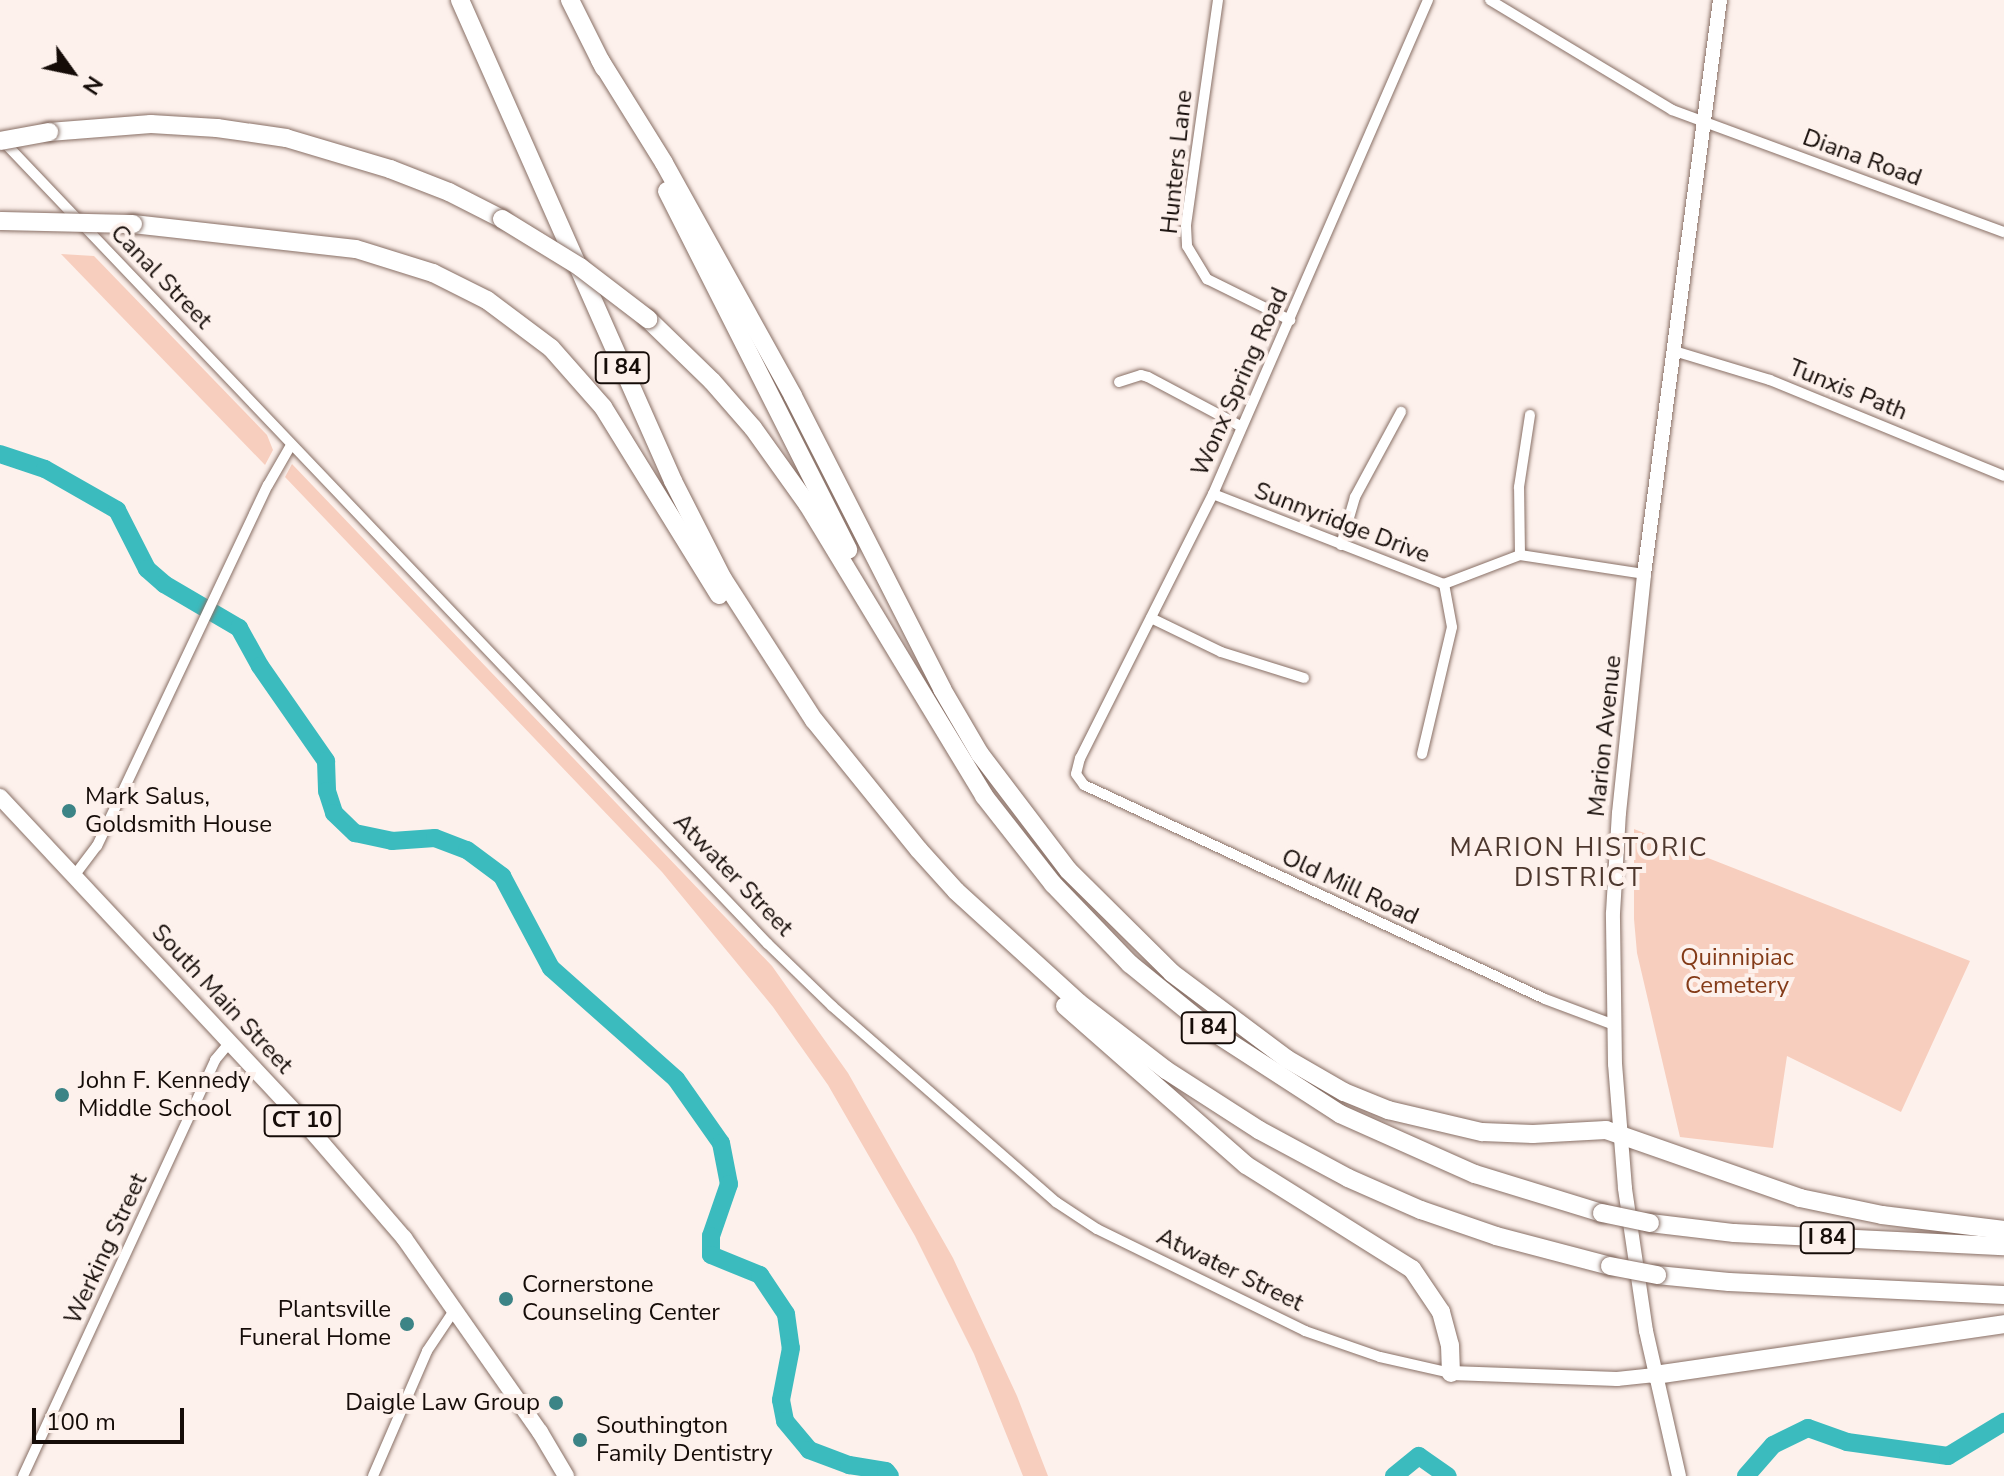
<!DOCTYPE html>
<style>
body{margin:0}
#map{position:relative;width:2004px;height:1476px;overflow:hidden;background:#fdf1ec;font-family:"Nunito Sans",sans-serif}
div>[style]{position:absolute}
.green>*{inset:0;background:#f7cebe}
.river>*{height:18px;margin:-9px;padding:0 9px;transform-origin:9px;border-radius:9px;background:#3bbbbe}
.roads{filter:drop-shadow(0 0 2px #886f65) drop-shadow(0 0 2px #886f65)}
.minor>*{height:10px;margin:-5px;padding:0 5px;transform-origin:5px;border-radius:5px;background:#fff}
.secondary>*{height:14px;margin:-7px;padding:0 7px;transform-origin:7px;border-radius:7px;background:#fff}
.trunk>*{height:16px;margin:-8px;padding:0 8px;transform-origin:8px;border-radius:8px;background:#fff}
.motorway>*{height:18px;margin:-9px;padding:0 9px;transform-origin:9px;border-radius:9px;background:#fff}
.bridges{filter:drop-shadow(0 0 2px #886f65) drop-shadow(0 0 2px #886f65)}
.motorway-bridge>*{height:18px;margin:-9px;padding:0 9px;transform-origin:9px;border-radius:9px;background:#fff}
.dots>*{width:22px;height:22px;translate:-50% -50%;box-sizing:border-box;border:4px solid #fdf1ec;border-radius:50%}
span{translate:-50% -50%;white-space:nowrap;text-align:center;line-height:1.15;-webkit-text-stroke:8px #fdf1ec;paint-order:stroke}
.shield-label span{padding:2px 6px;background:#fdf1ec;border:2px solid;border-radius:6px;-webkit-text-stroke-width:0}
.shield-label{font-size:22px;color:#150c08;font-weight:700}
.street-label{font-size:24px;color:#150c08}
.poi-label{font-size:24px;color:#150c08}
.left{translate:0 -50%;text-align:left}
.right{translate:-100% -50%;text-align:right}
.park-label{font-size:24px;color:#843b18}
.neighbourhood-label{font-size:26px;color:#4d372d;letter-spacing:2px}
.north{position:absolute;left:32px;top:32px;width:80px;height:80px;-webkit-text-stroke:6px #fdf1ec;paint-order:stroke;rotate:123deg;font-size:22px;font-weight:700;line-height:32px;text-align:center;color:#150c08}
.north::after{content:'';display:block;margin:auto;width:28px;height:36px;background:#150c08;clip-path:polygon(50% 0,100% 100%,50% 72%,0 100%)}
.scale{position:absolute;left:32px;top:1408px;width:152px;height:36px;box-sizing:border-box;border:4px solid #150c08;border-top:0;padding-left:10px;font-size:24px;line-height:28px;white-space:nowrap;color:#150c08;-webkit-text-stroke:6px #fdf1ec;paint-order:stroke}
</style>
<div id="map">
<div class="green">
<i style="clip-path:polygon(61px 254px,94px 256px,267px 435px,273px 450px,265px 465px)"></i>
<i style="clip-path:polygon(292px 464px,772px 966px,848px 1073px,953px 1258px,1017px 1396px,1048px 1476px,1023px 1476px,974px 1354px,915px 1236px,828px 1085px,773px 1007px,662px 872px,285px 477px)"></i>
<i style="clip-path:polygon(1634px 829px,1970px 961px,1901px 1112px,1787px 1056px,1773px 1148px,1680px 1137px,1637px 953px,1634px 919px)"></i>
</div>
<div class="river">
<i style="left:0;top:454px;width:47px;rotate:18.4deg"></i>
<i style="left:45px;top:469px;width:83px;rotate:29.7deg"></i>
<i style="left:117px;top:510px;width:66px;rotate:63deg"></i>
<i style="left:147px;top:569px;width:23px;rotate:41deg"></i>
<i style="left:164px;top:584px;width:87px;rotate:30.4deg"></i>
<i style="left:239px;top:628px;width:43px;rotate:61.1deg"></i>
<i style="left:260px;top:666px;width:116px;rotate:55.2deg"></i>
<i style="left:326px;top:761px;width:30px;rotate:88deg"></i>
<i style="left:327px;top:791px;width:23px;rotate:72deg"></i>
<i style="left:334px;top:813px;width:29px;rotate:44deg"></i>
<i style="left:355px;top:833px;width:38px;rotate:12deg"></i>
<i style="left:392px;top:841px;width:43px;rotate:-4deg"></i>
<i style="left:435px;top:838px;width:34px;rotate:21deg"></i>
<i style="left:467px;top:850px;width:44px;rotate:36.6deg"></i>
<i style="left:502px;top:876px;width:104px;rotate:62deg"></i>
<i style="left:551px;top:968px;width:167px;rotate:41.6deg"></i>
<i style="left:676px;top:1079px;width:78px;rotate:54.9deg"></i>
<i style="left:721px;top:1143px;width:42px;rotate:79deg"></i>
<i style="left:729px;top:1184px;width:55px;rotate:109.1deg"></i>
<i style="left:711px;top:1236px;width:19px;rotate:90deg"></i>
<i style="left:711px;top:1255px;width:53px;rotate:22.2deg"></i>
<i style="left:760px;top:1275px;width:47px;rotate:56.3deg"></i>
<i style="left:786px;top:1314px;width:34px;rotate:82deg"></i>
<i style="left:791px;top:1348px;width:53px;rotate:100.9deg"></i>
<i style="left:781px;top:1400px;width:21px;rotate:79deg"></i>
<i style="left:785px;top:1421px;width:38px;rotate:50deg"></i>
<i style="left:809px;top:1450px;width:43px;rotate:20.6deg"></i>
<i style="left:849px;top:1465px;width:37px;rotate:9deg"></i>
<i style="left:886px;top:1471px;width:6px;rotate:51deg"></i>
<i style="left:1394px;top:1476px;width:32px;rotate:-39deg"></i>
<i style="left:1419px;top:1456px;width:35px;rotate:35deg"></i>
<i style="left:1746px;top:1476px;width:41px;rotate:-48.9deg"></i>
<i style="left:1773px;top:1445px;width:39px;rotate:-26deg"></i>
<i style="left:1808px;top:1428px;width:41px;rotate:19.7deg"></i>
<i style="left:1847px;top:1442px;width:102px;rotate:7.9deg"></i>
<i style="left:1948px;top:1456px;width:66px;rotate:-31.3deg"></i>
</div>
<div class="roads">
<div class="minor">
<i style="left:1218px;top:0;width:228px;rotate:98.1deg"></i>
<i style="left:1186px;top:226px;width:20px;rotate:87deg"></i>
<i style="left:1187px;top:246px;width:39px;rotate:59deg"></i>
<i style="left:1207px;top:279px;width:93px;rotate:26.3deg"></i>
<i style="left:1428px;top:0;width:539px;rotate:113.52deg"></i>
<i style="left:1213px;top:494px;width:296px;rotate:116.7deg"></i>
<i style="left:1080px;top:758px;width:16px;rotate:104deg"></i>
<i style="left:1076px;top:774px;width:14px;rotate:54deg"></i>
<i style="left:1084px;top:785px;width:508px;rotate:24.9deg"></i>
<i style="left:1545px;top:999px;width:74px;rotate:20.6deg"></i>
<i style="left:1490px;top:0;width:213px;rotate:31.1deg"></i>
<i style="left:1672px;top:110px;width:354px;rotate:20.2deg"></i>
<i style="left:2px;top:140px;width:1110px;rotate:46.39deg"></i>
<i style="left:768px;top:944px;width:89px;rotate:44.1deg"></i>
<i style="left:832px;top:1006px;width:298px;rotate:41.2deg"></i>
<i style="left:1056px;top:1202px;width:49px;rotate:33.4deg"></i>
<i style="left:1097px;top:1229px;width:232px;rotate:26.1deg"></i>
<i style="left:1305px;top:1331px;width:79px;rotate:19.1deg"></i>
<i style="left:1380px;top:1357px;width:73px;rotate:12.7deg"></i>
<i style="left:1674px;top:351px;width:100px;rotate:16.8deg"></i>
<i style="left:1770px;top:380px;width:253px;rotate:22.3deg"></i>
<i style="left:1119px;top:382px;width:23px;rotate:-18deg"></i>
<i style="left:1141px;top:375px;width:7px;rotate:16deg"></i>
<i style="left:1148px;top:377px;width:106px;rotate:28deg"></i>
<i style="left:1213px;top:494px;width:248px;rotate:21.3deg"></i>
<i style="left:1444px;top:584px;width:81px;rotate:-20.9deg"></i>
<i style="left:1520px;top:555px;width:125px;rotate:8.7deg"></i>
<i style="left:1341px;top:545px;width:50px;rotate:-73.7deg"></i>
<i style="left:1355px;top:497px;width:97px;rotate:-61.6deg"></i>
<i style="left:1520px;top:555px;width:68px;rotate:-90.8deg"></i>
<i style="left:1519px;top:487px;width:73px;rotate:-81.3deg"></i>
<i style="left:1151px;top:618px;width:78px;rotate:25.9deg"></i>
<i style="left:1221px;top:652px;width:87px;rotate:17.4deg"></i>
<i style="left:1422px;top:754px;width:130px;rotate:-76.7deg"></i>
<i style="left:1452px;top:627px;width:44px;rotate:-100.5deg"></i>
<i style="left:74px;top:876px;width:38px;rotate:-53deg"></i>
<i style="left:97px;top:846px;width:399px;rotate:-64.7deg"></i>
<i style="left:268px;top:485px;width:46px;rotate:-60.1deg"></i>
<i style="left:23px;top:1476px;width:458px;rotate:-65.2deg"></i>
<i style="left:215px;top:1060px;width:23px;rotate:-50deg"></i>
<i style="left:373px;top:1476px;width:136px;rotate:-66.6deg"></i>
<i style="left:427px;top:1351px;width:50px;rotate:-56.3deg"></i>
</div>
<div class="secondary">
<i style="left:1451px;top:1373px;width:166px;rotate:2.1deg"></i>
<i style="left:1617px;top:1379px;width:38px;rotate:-6deg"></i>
<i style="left:1679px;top:1476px;width:149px;rotate:-102.8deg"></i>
<i style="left:1646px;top:1331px;width:145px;rotate:-98.4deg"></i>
<i style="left:1625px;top:1188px;width:124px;rotate:-94.6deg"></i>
<i style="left:1615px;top:1064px;width:151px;rotate:-90.8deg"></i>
<i style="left:1613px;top:913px;width:100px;rotate:-86.6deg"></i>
<i style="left:1619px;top:813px;width:240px;rotate:-84deg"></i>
<i style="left:1644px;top:574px;width:579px;rotate:-82.46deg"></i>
</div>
<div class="trunk">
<i style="left:0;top:797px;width:444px;rotate:46.9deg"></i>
<i style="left:303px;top:1121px;width:155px;rotate:49.2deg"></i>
<i style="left:404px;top:1238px;width:237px;rotate:55deg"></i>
<i style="left:540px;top:1432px;width:51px;rotate:59.4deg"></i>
</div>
<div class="motorway">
<i style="left:460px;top:0;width:526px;rotate:66.11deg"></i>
<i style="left:673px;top:481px;width:110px;rotate:63deg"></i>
<i style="left:723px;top:579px;width:168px;rotate:57.2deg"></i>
<i style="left:814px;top:720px;width:167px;rotate:51.1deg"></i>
<i style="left:919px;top:850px;width:55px;rotate:47.9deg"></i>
<i style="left:956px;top:891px;width:166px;rotate:42.3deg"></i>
<i style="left:1079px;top:1003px;width:110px;rotate:37.6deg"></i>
<i style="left:1166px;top:1070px;width:111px;rotate:32.8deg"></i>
<i style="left:1259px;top:1130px;width:101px;rotate:28.3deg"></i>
<i style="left:1348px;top:1178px;width:80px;rotate:23.7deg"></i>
<i style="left:1421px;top:1210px;width:79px;rotate:19.1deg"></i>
<i style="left:1496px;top:1236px;width:118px;rotate:14.7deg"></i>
<i style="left:570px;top:0;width:76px;rotate:63.4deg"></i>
<i style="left:600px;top:60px;width:121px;rotate:58.1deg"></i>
<i style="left:664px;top:163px;width:266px;rotate:61deg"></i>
<i style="left:793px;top:396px;width:329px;rotate:63deg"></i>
<i style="left:942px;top:689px;width:75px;rotate:59.7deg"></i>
<i style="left:980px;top:754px;width:146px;rotate:52.8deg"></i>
<i style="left:1068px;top:870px;width:146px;rotate:44.7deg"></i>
<i style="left:1172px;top:973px;width:144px;rotate:36.8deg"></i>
<i style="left:1287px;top:1059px;width:66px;rotate:30.1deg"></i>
<i style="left:1344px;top:1092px;width:48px;rotate:22.2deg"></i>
<i style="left:1388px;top:1110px;width:97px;rotate:13.2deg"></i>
<i style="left:1482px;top:1132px;width:51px;rotate:2.2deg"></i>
<i style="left:1533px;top:1134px;width:73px;rotate:-3.1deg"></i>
<i style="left:1606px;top:1130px;width:206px;rotate:19.3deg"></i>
<i style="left:1800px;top:1198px;width:84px;rotate:11.7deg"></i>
<i style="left:1882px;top:1215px;width:123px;rotate:7deg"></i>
<i style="left:49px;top:132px;width:102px;rotate:-4.5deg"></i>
<i style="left:151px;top:124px;width:66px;rotate:3.5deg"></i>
<i style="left:217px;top:128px;width:70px;rotate:8.2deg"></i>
<i style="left:286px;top:138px;width:109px;rotate:16.6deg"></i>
<i style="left:390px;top:169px;width:63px;rotate:21.3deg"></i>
<i style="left:449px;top:192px;width:59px;rotate:27deg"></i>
<i style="left:667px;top:191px;width:402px;rotate:63.2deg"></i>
<i style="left:133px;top:224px;width:224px;rotate:6.4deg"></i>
<i style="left:356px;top:249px;width:81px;rotate:17.3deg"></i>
<i style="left:433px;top:273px;width:60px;rotate:26.6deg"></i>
<i style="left:487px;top:300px;width:80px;rotate:36.9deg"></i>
<i style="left:551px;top:348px;width:79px;rotate:48.6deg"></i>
<i style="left:603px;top:407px;width:221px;rotate:58.3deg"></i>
<i style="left:648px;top:319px;width:89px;rotate:44.1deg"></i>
<i style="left:712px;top:381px;width:62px;rotate:48.9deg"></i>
<i style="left:753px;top:428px;width:95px;rotate:54.5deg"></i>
<i style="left:808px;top:505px;width:340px;rotate:58.8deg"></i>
<i style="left:984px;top:796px;width:112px;rotate:51.9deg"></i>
<i style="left:1053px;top:884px;width:111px;rotate:46.1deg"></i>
<i style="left:1130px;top:964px;width:109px;rotate:39.1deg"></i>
<i style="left:1215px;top:1033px;width:149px;rotate:32.9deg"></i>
<i style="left:1340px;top:1114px;width:148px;rotate:24deg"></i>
<i style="left:1475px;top:1174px;width:133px;rotate:17.1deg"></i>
<i style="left:1065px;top:1006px;width:241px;rotate:41.3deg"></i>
<i style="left:1246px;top:1165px;width:196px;rotate:32.1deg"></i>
<i style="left:1412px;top:1269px;width:52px;rotate:56deg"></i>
<i style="left:1441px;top:1312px;width:34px;rotate:75deg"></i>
<i style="left:1450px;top:1345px;width:28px;rotate:88deg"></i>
<i style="left:1650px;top:1223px;width:85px;rotate:6.8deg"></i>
<i style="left:1734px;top:1233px;width:270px;rotate:2.8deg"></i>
<i style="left:1657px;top:1275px;width:72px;rotate:5.6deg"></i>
<i style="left:1729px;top:1282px;width:275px;rotate:2.7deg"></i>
<i style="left:1655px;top:1375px;width:353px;rotate:-8.3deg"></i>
</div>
</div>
<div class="bridges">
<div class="motorway-bridge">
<i style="left:0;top:141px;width:50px;rotate:-10.4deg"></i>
<i style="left:502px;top:219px;width:92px;rotate:31.6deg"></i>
<i style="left:580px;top:267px;width:86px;rotate:37.4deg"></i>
<i style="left:0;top:221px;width:133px;rotate:1.3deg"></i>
<i style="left:1602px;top:1213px;width:49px;rotate:11.8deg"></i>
<i style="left:1610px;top:1266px;width:48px;rotate:10.8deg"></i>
</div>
</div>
<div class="dots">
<i style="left:69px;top:811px;background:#3c8486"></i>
<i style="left:62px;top:1095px;background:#3c8486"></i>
<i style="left:506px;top:1299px;background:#3c8486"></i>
<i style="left:407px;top:1324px;background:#3c8486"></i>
<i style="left:556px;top:1403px;background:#3c8486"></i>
<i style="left:580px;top:1440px;background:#3c8486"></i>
</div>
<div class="shield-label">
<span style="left:622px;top:368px">I 84</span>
<span style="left:1208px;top:1028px">I 84</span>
<span style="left:302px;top:1121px">CT 10</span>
<span style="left:1827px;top:1238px">I 84</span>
</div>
<div class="street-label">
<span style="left:1862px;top:158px;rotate:20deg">Diana Road</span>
<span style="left:1177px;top:162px;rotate:-84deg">Hunters Lane</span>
<span style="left:161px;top:277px;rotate:46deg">Canal Street</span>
<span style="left:1240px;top:382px;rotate:-66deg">Wonx Spring Road</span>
<span style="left:1848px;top:390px;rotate:22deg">Tunxis Path</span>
<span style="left:1342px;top:523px;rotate:21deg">Sunnyridge Drive</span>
<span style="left:1605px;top:736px;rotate:-84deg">Marion Avenue</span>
<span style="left:733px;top:875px;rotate:46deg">Atwater Street</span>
<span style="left:1350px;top:887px;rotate:25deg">Old Mill Road</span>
<span style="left:222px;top:999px;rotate:47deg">South Main Street</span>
<span style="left:106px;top:1249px;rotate:-65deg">Werking Street</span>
<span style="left:1230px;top:1270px;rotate:26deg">Atwater Street</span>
</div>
<div class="poi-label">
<span class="left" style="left:85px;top:811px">Mark Salus,<br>Goldsmith House</span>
<span class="left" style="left:78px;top:1095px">John F. Kennedy<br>Middle School</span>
<span class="left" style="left:522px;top:1299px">Cornerstone<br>Counseling Center</span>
<span class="right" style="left:391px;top:1324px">Plantsville<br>Funeral Home</span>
<span class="right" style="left:540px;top:1403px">Daigle Law Group</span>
<span class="left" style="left:596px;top:1440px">Southington<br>Family Dentistry</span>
</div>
<div class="park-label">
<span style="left:1737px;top:972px">Quinnipiac<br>Cemetery</span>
</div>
<div class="neighbourhood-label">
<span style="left:1579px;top:863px">MARION HISTORIC<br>DISTRICT</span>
</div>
<div class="north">N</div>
<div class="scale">100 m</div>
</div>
